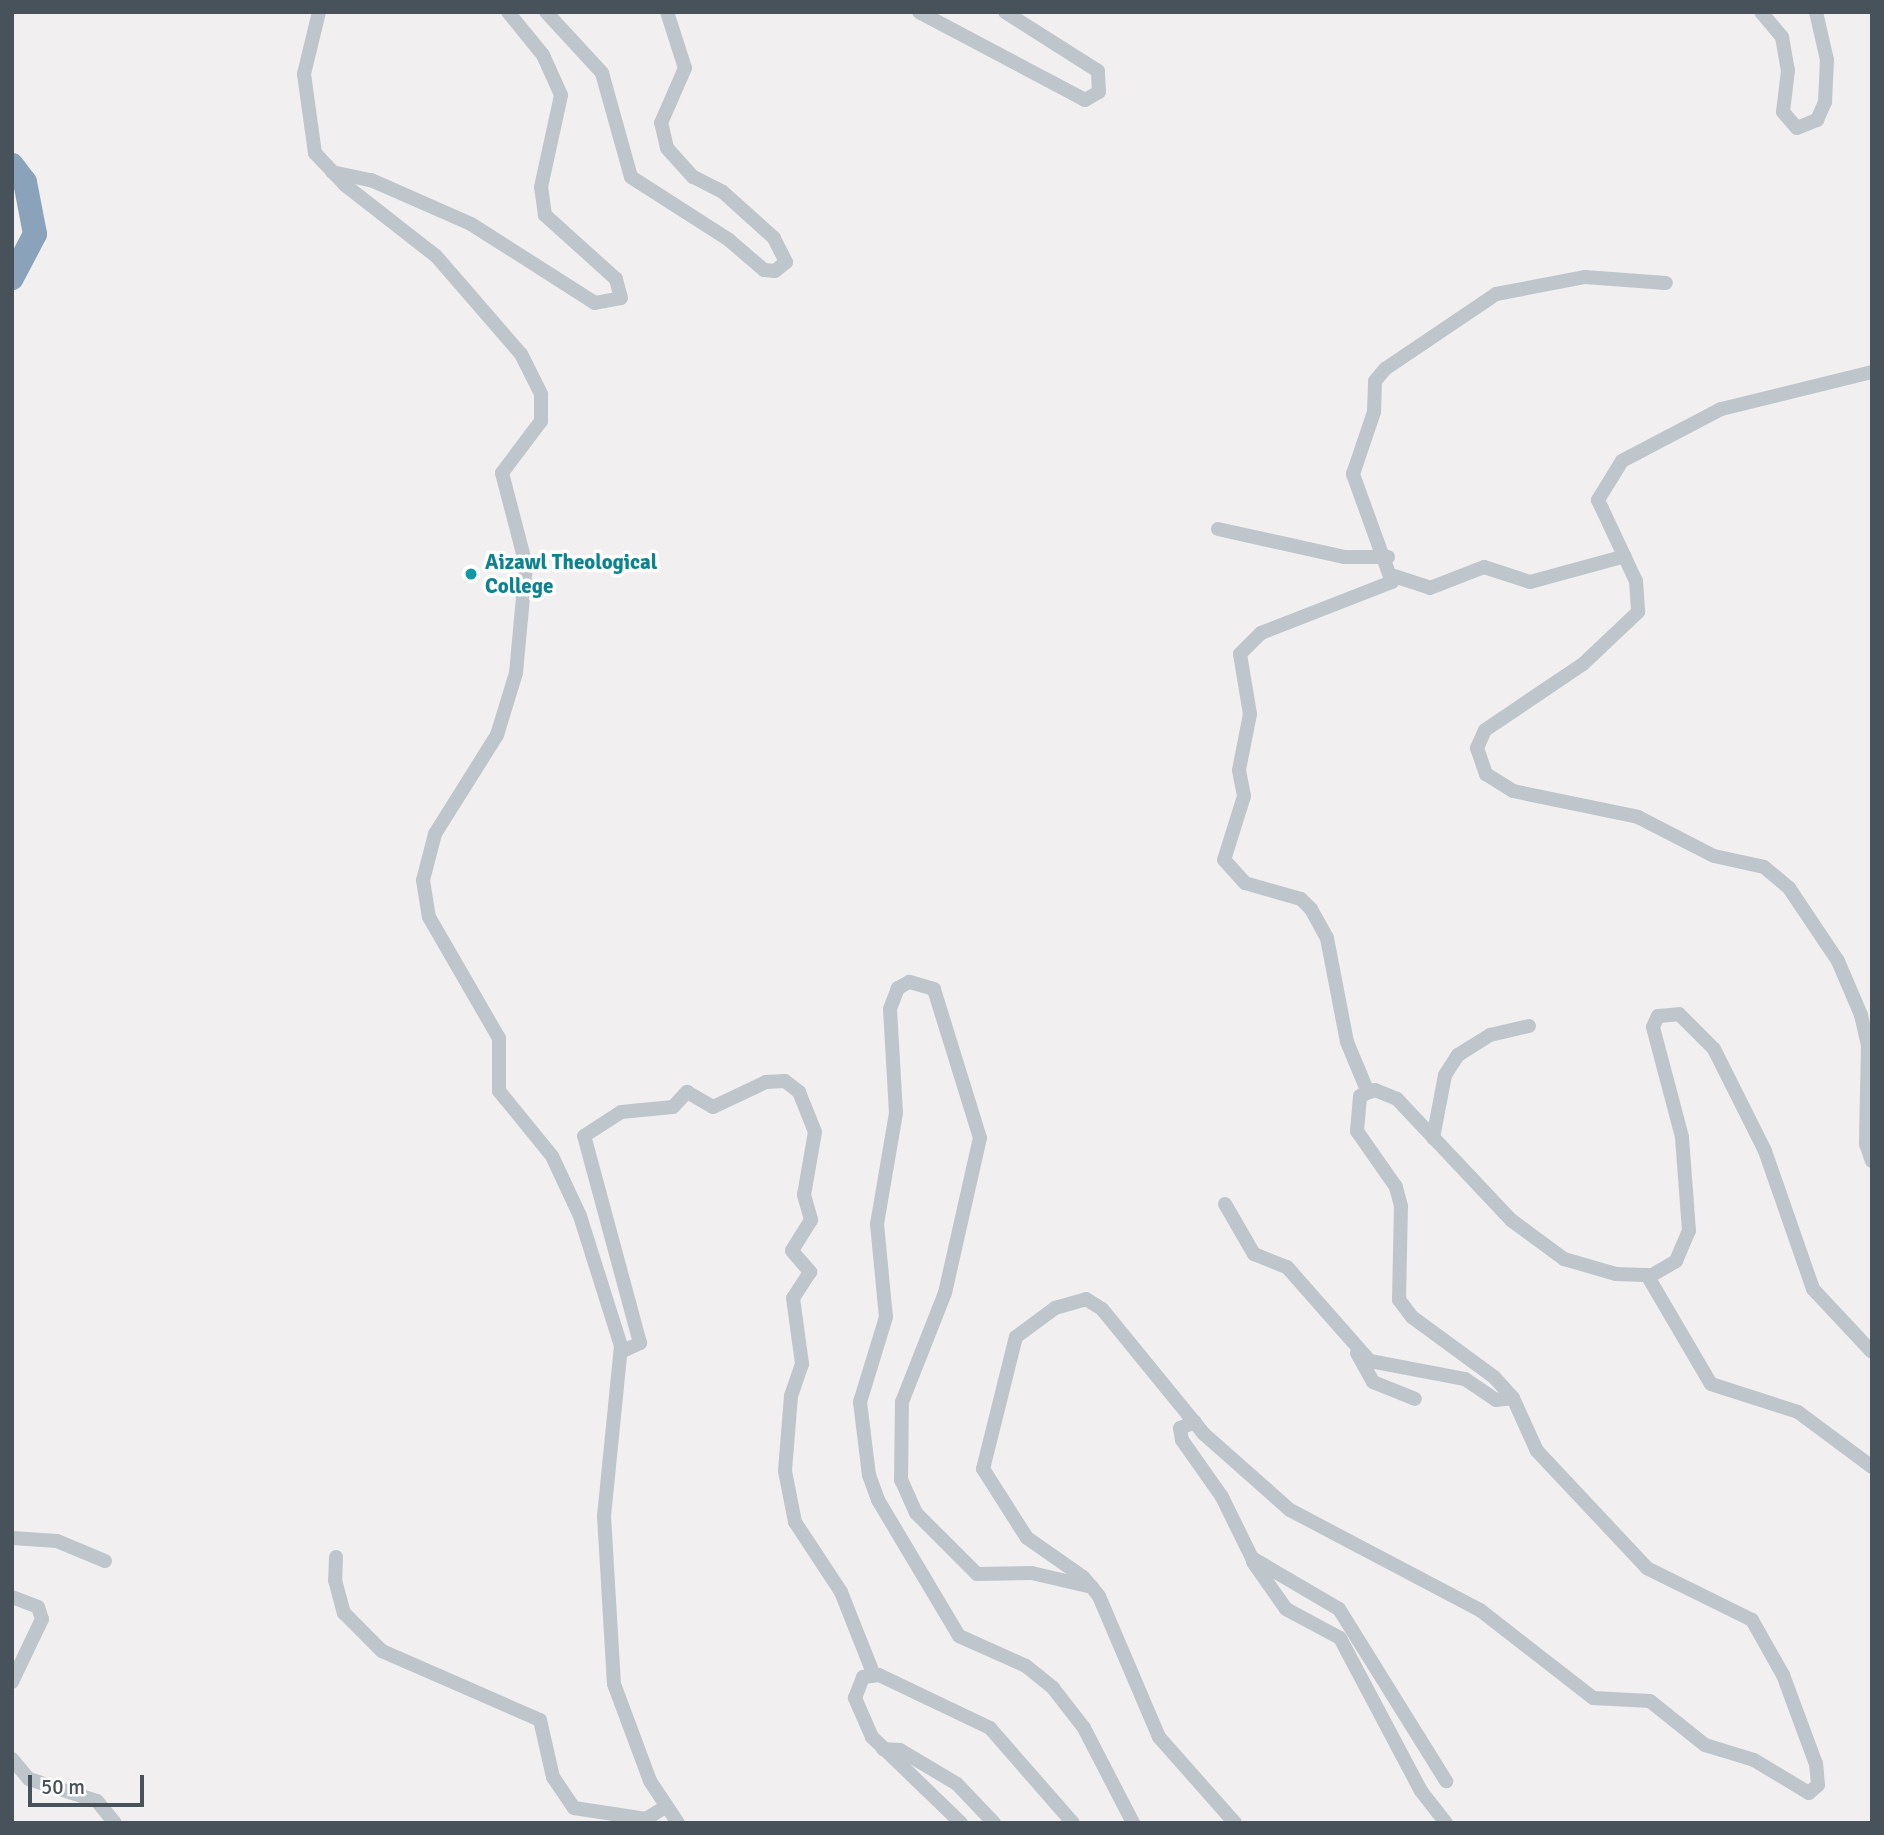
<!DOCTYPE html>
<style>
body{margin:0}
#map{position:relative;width:1884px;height:1835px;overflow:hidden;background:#f1efef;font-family:Signika,sans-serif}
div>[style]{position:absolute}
.street>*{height:14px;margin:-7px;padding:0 7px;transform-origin:7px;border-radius:7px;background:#bec6cc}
.highway>*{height:24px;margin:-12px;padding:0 12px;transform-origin:12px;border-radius:12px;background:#8aa2ba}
.dots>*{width:19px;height:19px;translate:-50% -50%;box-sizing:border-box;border:4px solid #fff;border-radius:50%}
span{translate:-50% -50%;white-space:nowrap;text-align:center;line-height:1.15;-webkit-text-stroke:7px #fff;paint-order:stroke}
.culture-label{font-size:21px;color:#0d838f;font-weight:700}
.left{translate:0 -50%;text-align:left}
.frame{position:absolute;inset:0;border:14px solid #48525a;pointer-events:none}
.scale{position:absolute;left:28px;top:1775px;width:116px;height:32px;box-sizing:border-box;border:4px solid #48525a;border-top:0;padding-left:9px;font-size:21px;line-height:24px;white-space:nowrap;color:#48525a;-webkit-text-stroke:5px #fff;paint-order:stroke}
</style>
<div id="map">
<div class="street">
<i style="left:319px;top:12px;width:64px;rotate:103.6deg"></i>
<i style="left:304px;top:74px;width:80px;rotate:82.1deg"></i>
<i style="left:315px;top:153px;width:44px;rotate:46.8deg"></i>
<i style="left:345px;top:185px;width:115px;rotate:38deg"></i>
<i style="left:436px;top:256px;width:130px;rotate:49.1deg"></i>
<i style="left:521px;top:354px;width:45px;rotate:63.4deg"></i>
<i style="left:541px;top:394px;width:27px;rotate:90deg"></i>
<i style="left:541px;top:421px;width:65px;rotate:126.9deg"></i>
<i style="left:502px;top:473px;width:95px;rotate:75.4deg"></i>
<i style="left:526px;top:565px;width:108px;rotate:95.3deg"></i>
<i style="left:516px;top:673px;width:65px;rotate:107deg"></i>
<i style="left:497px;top:735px;width:117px;rotate:122.1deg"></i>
<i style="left:435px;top:834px;width:48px;rotate:104.6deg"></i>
<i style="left:423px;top:880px;width:37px;rotate:81deg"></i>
<i style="left:429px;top:917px;width:140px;rotate:60deg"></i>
<i style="left:499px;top:1038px;width:53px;rotate:90deg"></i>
<i style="left:499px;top:1091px;width:84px;rotate:50.8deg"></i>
<i style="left:552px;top:1156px;width:66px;rotate:65deg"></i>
<i style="left:580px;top:1216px;width:136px;rotate:72.5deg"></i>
<i style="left:621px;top:1346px;width:171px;rotate:95.7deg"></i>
<i style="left:604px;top:1516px;width:168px;rotate:86.6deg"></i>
<i style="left:614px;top:1684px;width:103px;rotate:69.6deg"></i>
<i style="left:650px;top:1781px;width:50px;rotate:56.3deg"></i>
<i style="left:546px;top:12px;width:83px;rotate:47.4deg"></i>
<i style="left:602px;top:73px;width:108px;rotate:74.4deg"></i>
<i style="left:631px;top:177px;width:117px;rotate:32.7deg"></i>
<i style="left:729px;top:240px;width:46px;rotate:40.6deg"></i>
<i style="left:764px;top:270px;width:11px;rotate:5deg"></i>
<i style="left:775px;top:271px;width:14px;rotate:-39deg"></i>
<i style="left:786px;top:262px;width:27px;rotate:-117deg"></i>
<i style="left:774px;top:238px;width:69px;rotate:-138deg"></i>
<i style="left:723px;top:192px;width:34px;rotate:-153deg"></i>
<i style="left:693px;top:177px;width:39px;rotate:-132deg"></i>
<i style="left:667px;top:148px;width:26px;rotate:-103deg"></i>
<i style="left:661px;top:123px;width:60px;rotate:-66.4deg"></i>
<i style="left:685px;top:68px;width:59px;rotate:-107.8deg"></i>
<i style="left:919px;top:12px;width:188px;rotate:27.9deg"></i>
<i style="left:1085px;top:100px;width:16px;rotate:-30deg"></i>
<i style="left:1099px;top:92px;width:21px;rotate:-93deg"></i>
<i style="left:1098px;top:71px;width:110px;rotate:-147.6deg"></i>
<i style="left:1761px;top:12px;width:33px;rotate:50deg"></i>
<i style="left:1782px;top:37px;width:34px;rotate:80deg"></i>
<i style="left:1788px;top:70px;width:42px;rotate:96.8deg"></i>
<i style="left:1783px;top:112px;width:21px;rotate:49deg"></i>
<i style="left:1797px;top:128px;width:22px;rotate:-22deg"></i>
<i style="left:1817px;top:120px;width:20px;rotate:-66deg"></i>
<i style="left:1825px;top:102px;width:42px;rotate:-87.3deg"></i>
<i style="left:1827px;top:60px;width:49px;rotate:-102.9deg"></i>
<i style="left:332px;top:172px;width:40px;rotate:12deg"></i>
<i style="left:371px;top:180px;width:109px;rotate:23.7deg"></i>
<i style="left:471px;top:224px;width:147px;rotate:32.5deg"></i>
<i style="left:595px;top:303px;width:26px;rotate:-11deg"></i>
<i style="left:621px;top:298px;width:20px;rotate:-105deg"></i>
<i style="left:616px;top:279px;width:96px;rotate:-138deg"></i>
<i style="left:545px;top:215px;width:28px;rotate:-98deg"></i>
<i style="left:541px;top:187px;width:94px;rotate:-77.7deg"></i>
<i style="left:561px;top:95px;width:44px;rotate:-114.2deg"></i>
<i style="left:543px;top:55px;width:55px;rotate:-129.1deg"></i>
<i style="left:1872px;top:372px;width:155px;rotate:166.2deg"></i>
<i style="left:1721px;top:409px;width:112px;rotate:152.3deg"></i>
<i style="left:1622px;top:461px;width:46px;rotate:121.6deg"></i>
<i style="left:1598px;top:500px;width:89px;rotate:64.9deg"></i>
<i style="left:1636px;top:581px;width:31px;rotate:86deg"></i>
<i style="left:1638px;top:612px;width:76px;rotate:136.6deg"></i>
<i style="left:1583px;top:664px;width:118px;rotate:146deg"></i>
<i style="left:1485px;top:730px;width:20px;rotate:114deg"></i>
<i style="left:1477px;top:748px;width:28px;rotate:71deg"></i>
<i style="left:1486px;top:774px;width:32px;rotate:32deg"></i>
<i style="left:1513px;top:791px;width:128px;rotate:11.7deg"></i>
<i style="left:1638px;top:817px;width:85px;rotate:27.2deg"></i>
<i style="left:1714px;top:856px;width:51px;rotate:12.4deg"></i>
<i style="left:1764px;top:867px;width:33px;rotate:40deg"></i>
<i style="left:1789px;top:888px;width:88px;rotate:56.1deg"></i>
<i style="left:1838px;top:961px;width:59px;rotate:66.9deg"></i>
<i style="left:1861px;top:1015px;width:31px;rotate:77deg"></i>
<i style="left:1868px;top:1045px;width:99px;rotate:91.2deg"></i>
<i style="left:1866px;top:1144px;width:18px;rotate:71deg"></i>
<i style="left:1218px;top:529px;width:129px;rotate:12.5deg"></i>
<i style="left:1344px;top:557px;width:44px"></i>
<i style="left:1394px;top:576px;width:38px;rotate:18deg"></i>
<i style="left:1430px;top:588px;width:58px;rotate:-21.3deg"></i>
<i style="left:1484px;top:567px;width:48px;rotate:18.1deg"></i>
<i style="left:1530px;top:582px;width:98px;rotate:-15.3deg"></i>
<i style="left:1367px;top:1090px;width:52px;rotate:-112.6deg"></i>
<i style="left:1347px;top:1042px;width:106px;rotate:-100.9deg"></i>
<i style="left:1327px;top:938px;width:33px;rotate:-119deg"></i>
<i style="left:1311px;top:909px;width:14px;rotate:-135deg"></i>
<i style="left:1301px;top:899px;width:58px;rotate:-164.1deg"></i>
<i style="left:1245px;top:883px;width:31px;rotate:-132deg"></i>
<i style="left:1224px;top:860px;width:67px;rotate:-72.6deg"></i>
<i style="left:1244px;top:796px;width:26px;rotate:-101deg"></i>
<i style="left:1239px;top:770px;width:57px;rotate:-78.9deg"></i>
<i style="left:1250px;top:714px;width:61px;rotate:-99.5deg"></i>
<i style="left:1240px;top:654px;width:30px;rotate:-45deg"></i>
<i style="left:1261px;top:633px;width:141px;rotate:-21.3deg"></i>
<i style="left:1392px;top:582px;width:115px;rotate:-109.9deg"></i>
<i style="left:1353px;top:474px;width:65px;rotate:-71.3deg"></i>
<i style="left:1374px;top:412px;width:31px;rotate:-88deg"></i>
<i style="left:1375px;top:381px;width:16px;rotate:-50deg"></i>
<i style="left:1385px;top:369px;width:134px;rotate:-34deg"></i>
<i style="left:1496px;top:294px;width:91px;rotate:-10.8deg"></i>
<i style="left:1585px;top:277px;width:81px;rotate:4.2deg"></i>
<i style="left:1433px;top:1138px;width:64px;rotate:-79.2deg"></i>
<i style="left:1445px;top:1075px;width:24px;rotate:-57deg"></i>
<i style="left:1458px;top:1055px;width:38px;rotate:-32deg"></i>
<i style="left:1490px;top:1035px;width:40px;rotate:-13deg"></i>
<i style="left:1225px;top:1204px;width:58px;rotate:59.9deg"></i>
<i style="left:1254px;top:1254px;width:35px;rotate:22deg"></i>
<i style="left:1287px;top:1267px;width:125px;rotate:48.6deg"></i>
<i style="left:1370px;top:1361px;width:97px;rotate:10.7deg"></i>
<i style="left:1465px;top:1379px;width:37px;rotate:34deg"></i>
<i style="left:1496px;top:1400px;width:17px;rotate:-7deg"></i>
<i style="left:1647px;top:1275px;width:126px;rotate:59.6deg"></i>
<i style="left:1711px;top:1384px;width:91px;rotate:17.8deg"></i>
<i style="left:1798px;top:1412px;width:92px;rotate:36.6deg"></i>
<i style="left:623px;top:1351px;width:19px;rotate:-25deg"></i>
<i style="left:640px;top:1343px;width:214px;rotate:-105.1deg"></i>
<i style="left:584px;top:1136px;width:44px;rotate:-33deg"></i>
<i style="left:621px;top:1112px;width:52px;rotate:-5.5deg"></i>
<i style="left:673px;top:1107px;width:21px;rotate:-47deg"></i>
<i style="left:687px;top:1092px;width:30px;rotate:30deg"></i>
<i style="left:713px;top:1107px;width:59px;rotate:-25.3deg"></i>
<i style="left:766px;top:1082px;width:19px;rotate:-3deg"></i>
<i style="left:785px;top:1081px;width:18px;rotate:38deg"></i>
<i style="left:799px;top:1092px;width:43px;rotate:68.2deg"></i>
<i style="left:815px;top:1132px;width:64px;rotate:99.9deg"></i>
<i style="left:804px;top:1195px;width:26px;rotate:74deg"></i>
<i style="left:811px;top:1220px;width:36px;rotate:122deg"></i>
<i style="left:792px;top:1251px;width:28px;rotate:49deg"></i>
<i style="left:810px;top:1272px;width:31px;rotate:123deg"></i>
<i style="left:793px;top:1298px;width:67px;rotate:82.2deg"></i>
<i style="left:802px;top:1364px;width:34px;rotate:109deg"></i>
<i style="left:791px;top:1396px;width:75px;rotate:94.6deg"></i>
<i style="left:785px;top:1471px;width:52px;rotate:78.9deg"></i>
<i style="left:795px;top:1522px;width:84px;rotate:56.7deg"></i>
<i style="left:841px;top:1592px;width:87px;rotate:68.4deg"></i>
<i style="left:1357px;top:1353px;width:33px;rotate:61deg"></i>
<i style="left:1373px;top:1382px;width:45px;rotate:22deg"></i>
<i style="left:1195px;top:1422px;width:16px;rotate:158deg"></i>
<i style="left:1180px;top:1428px;width:12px;rotate:81deg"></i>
<i style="left:1182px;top:1440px;width:70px;rotate:54.9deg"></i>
<i style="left:1222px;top:1497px;width:68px;rotate:63.8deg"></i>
<i style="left:1252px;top:1558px;width:101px;rotate:30.4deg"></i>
<i style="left:1339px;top:1609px;width:203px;rotate:58.1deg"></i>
<i style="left:12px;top:1538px;width:45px;rotate:3.8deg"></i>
<i style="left:57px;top:1541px;width:52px;rotate:22.6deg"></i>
<i style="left:336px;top:1557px;width:23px;rotate:92deg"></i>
<i style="left:335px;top:1580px;width:34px;rotate:75deg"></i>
<i style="left:344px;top:1613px;width:54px;rotate:45deg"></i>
<i style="left:382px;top:1651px;width:172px;rotate:23.6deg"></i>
<i style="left:540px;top:1720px;width:58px;rotate:77.2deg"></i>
<i style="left:553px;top:1777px;width:37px;rotate:56deg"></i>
<i style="left:574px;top:1808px;width:73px;rotate:8.7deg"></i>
<i style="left:646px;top:1819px;width:22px;rotate:-32deg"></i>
<i style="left:1253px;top:1562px;width:57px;rotate:54.9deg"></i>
<i style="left:1286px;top:1609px;width:61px;rotate:28.2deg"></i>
<i style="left:1340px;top:1638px;width:173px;rotate:62.1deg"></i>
<i style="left:1421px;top:1791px;width:41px;rotate:52deg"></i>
<i style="left:1092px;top:1587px;width:62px;rotate:-166.9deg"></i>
<i style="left:1032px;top:1573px;width:55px;rotate:179deg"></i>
<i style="left:977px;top:1574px;width:86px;rotate:-135deg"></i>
<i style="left:916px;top:1513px;width:36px;rotate:-114deg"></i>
<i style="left:901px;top:1480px;width:78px;rotate:-89.3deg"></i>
<i style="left:902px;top:1402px;width:117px;rotate:-68.5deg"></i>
<i style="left:945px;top:1293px;width:159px;rotate:-77.3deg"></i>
<i style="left:980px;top:1138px;width:156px;rotate:-107.2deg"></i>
<i style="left:934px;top:989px;width:26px;rotate:-164deg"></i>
<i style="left:909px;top:982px;width:13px;rotate:151deg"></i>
<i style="left:898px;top:988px;width:22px;rotate:111deg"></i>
<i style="left:890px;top:1009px;width:104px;rotate:86.7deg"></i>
<i style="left:896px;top:1113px;width:113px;rotate:99.7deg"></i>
<i style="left:877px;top:1224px;width:93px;rotate:84.5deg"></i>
<i style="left:886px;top:1317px;width:89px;rotate:107deg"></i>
<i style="left:860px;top:1402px;width:74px;rotate:83deg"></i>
<i style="left:869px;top:1475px;width:27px;rotate:70deg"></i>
<i style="left:878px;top:1500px;width:158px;rotate:59.2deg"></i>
<i style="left:959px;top:1636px;width:73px;rotate:24.1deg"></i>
<i style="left:1026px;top:1666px;width:35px;rotate:39deg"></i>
<i style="left:1053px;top:1688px;width:51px;rotate:52.2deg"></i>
<i style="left:1084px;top:1728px;width:107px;rotate:62.7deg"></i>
<i style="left:12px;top:1597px;width:28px;rotate:21deg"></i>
<i style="left:38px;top:1607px;width:13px;rotate:72deg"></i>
<i style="left:42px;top:1619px;width:70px;rotate:115.5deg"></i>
<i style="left:883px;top:1749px;width:17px;rotate:3deg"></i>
<i style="left:900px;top:1750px;width:66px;rotate:30.8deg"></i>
<i style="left:957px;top:1784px;width:54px;rotate:46.5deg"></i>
<i style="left:12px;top:1759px;width:26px;rotate:50deg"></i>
<i style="left:29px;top:1779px;width:71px;rotate:17.9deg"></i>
<i style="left:97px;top:1801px;width:28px;rotate:51deg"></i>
<i style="left:961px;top:1823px;width:124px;rotate:-136deg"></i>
<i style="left:872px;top:1737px;width:43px;rotate:-113.6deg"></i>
<i style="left:855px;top:1698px;width:22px;rotate:-69deg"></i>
<i style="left:863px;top:1677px;width:16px;rotate:-7deg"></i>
<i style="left:879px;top:1675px;width:123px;rotate:25.5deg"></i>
<i style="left:990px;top:1728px;width:126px;rotate:48.9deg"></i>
<i style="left:1235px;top:1823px;width:115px;rotate:-131.5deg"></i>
<i style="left:1159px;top:1737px;width:153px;rotate:-113.1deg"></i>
<i style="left:1099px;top:1596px;width:25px;rotate:-130deg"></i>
<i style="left:1083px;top:1577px;width:68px;rotate:-145.1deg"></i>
<i style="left:1027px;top:1538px;width:82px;rotate:-122.5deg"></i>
<i style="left:983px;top:1469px;width:136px;rotate:-76deg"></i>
<i style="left:1016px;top:1337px;width:49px;rotate:-36.6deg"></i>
<i style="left:1055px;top:1308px;width:32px;rotate:-16deg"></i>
<i style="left:1086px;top:1299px;width:19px;rotate:32deg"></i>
<i style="left:1102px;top:1309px;width:161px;rotate:50.8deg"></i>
<i style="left:1204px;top:1434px;width:115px;rotate:41.5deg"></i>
<i style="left:1290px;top:1510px;width:215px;rotate:27.8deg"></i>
<i style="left:1480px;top:1610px;width:143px;rotate:37.9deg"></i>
<i style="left:1593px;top:1698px;width:57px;rotate:3deg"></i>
<i style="left:1650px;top:1701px;width:70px;rotate:38.7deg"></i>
<i style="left:1705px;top:1745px;width:51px;rotate:17deg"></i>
<i style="left:1754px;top:1760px;width:64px;rotate:31deg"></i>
<i style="left:1809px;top:1793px;width:12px;rotate:-42deg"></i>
<i style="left:1818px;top:1785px;width:21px;rotate:-95deg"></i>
<i style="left:1816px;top:1764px;width:95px;rotate:-110.3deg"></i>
<i style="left:1783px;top:1675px;width:63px;rotate:-119.4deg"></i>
<i style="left:1752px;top:1620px;width:117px;rotate:-153.7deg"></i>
<i style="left:1647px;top:1568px;width:161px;rotate:-133.2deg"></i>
<i style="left:1537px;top:1451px;width:58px;rotate:-114.4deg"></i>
<i style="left:1513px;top:1398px;width:28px;rotate:-132deg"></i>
<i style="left:1494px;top:1377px;width:102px;rotate:-143.8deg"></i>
<i style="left:1412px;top:1317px;width:21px;rotate:-127deg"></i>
<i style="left:1399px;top:1300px;width:94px;rotate:-88.8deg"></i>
<i style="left:1401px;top:1206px;width:20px;rotate:-105deg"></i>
<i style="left:1396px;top:1187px;width:68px;rotate:-124.9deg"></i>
<i style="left:1357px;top:1131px;width:35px;rotate:-85deg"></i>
<i style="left:1360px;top:1096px;width:16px;rotate:-22deg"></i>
<i style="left:1375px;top:1090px;width:24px;rotate:22deg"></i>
<i style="left:1397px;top:1099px;width:166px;rotate:46.7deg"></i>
<i style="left:1511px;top:1220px;width:66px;rotate:36.3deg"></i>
<i style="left:1564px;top:1259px;width:54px;rotate:16.1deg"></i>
<i style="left:1616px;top:1274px;width:36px;rotate:2deg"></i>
<i style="left:1652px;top:1275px;width:28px;rotate:-30deg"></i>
<i style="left:1676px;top:1261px;width:33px;rotate:-67deg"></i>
<i style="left:1689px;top:1231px;width:94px;rotate:-94.3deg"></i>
<i style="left:1682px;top:1137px;width:114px;rotate:-104.8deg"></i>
<i style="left:1653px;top:1027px;width:12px;rotate:-66deg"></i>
<i style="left:1658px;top:1016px;width:21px;rotate:-5deg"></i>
<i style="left:1679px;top:1014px;width:49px;rotate:45deg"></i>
<i style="left:1714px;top:1049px;width:114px;rotate:63.4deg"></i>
<i style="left:1765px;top:1151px;width:146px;rotate:70.8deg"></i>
<i style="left:1813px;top:1289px;width:86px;rotate:46.9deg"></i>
</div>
<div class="highway">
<i style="left:12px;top:165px;width:21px;rotate:53deg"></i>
<i style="left:25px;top:182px;width:53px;rotate:79.1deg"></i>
<i style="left:35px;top:234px;width:50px;rotate:117.6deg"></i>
</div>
<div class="dots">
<i style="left:471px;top:574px;background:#0f9aa8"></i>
</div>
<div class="culture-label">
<span class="left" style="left:485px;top:574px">Aizawl Theological<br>College</span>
</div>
<div class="frame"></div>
<div class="scale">50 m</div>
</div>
